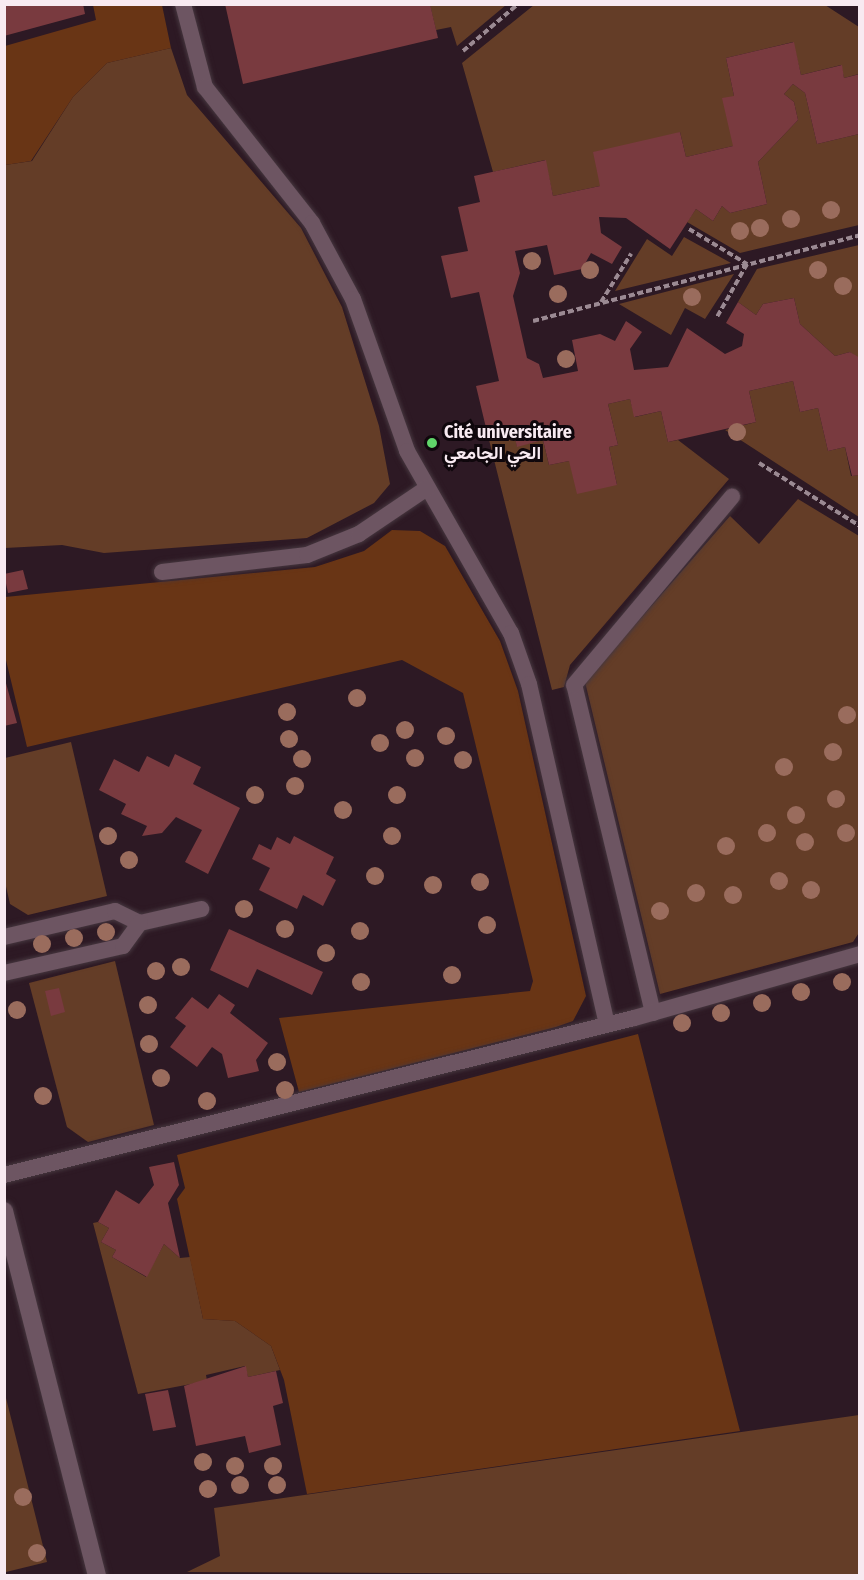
<!DOCTYPE html>
<meta charset="utf-8">
<style>
body{margin:0}
#map{position:relative;width:864px;height:1580px;overflow:hidden;background:#2d1924;font-family:"Fira Sans Condensed",Vazirmatn,sans-serif}
div>[style]{position:absolute}
.green>*{inset:0;background:#643d27}
.forest>*{inset:0;background:#693515}
.building>*{inset:0;background:#793a3f}
.path>*{height:4px;margin-top:-2px;transform-origin:0;background:repeating-linear-gradient(90deg,#9b8a93 0 6px,transparent 0 9px)}
.roads{filter:drop-shadow(0 0 2px #46373f) drop-shadow(0 0 2px #46373f)}
.lane>*{height:16px;margin:-8px;padding:0 8px;transform-origin:8px;border-radius:8px;background:#6d5562}
.street>*{height:18px;margin:-9px;padding:0 9px;transform-origin:9px;border-radius:9px;background:#6d5562}
.trees>*{width:18px;height:18px;margin:-9px;border-radius:50%;background:#9a6c5d}
.dots>*{width:16px;height:16px;translate:-50% -50%;box-sizing:border-box;border:3px solid #0f070c;border-radius:50%}
span{translate:-50% -50%;white-space:nowrap;text-align:center;line-height:1.15;-webkit-text-stroke:6px #0f070c;paint-order:stroke}
.poi-label{font-size:18px;color:#f8eaf1;font-weight:700}
.left{translate:0 -50%;text-align:left}
.frame{position:absolute;inset:0;border:6px solid #f8eaf1;pointer-events:none}
</style>
<div id="map">
<div class="green">
<i style="clip-path:polygon(430px 5px,430px 4px,506px 5px,457px 46px,451px 27px,436px 30px)"></i>
<i style="clip-path:polygon(534px 5px,825px 5px,859px 27px,859px 74px,844px 78px,841px 65px,801px 75px,793px 42px,726px 58px,734px 96px,733px 146px,686px 157px,680px 132px,600px 186px,553px 196px,545px 160px,493px 172px,462px 63px)"></i>
<i style="clip-path:polygon(171px 48px,187px 95px,301px 228px,342px 307px,379px 426px,390px 484px,374px 503px,307px 538px,104px 553px,62px 545px,5px 548px,5px 165px,32px 161px,73px 97px,107px 63px)"></i>
<i style="clip-path:polygon(793px 84px,805px 93px,817px 144px,859px 134px,859px 118px,859px 225px,740px 253px,687px 222px,696px 209px,713px 221px,722px 206px,730px 213px,767px 204px,758px 162px,798px 120px,794px 102px,784px 94px)"></i>
<i style="clip-path:polygon(684px 237px,731px 263px,615px 291px,647px 239px,672px 256px)"></i>
<i style="clip-path:polygon(859px 245px,859px 359px,850px 352px,835px 356px,800px 324px,794px 298px,763px 304px,756px 315px,738px 302px,757px 269px)"></i>
<i style="clip-path:polygon(734px 274px,705px 319px,685px 308px,671px 335px,619px 304px)"></i>
<i style="clip-path:polygon(793px 381px,800px 412px,818px 408px,828px 451px,845px 447px,851px 476px,859px 475px,859px 517px,725px 430px,756px 422px,749px 391px)"></i>
<i style="clip-path:polygon(630px 399px,635px 417px,661px 411px,668px 442px,678px 440px,729px 479px,570px 665px,564px 687px,552px 690px,487px 432px,512px 427px,517px 446px,543px 440px,549px 465px,569px 461px,617px 485px,609px 447px,618px 445px,608px 404px)"></i>
<i style="clip-path:polygon(798px 499px,859px 536px,860px 931px,853px 942px,660px 994px,585px 682px,730px 516px,759px 544px)"></i>
<i style="clip-path:polygon(71px 742px,107px 896px,28px 915px,10px 904px,5px 882px,5px 758px)"></i>
<i style="clip-path:polygon(115px 961px,154px 1125px,88px 1142px,67px 1127px,29px 983px)"></i>
<i style="clip-path:polygon(98px 1222px,109px 1228px,101px 1242px,116px 1250px,112px 1257px,146px 1277px,164px 1244px,180px 1258px,190px 1257px,203px 1319px,235px 1321px,271px 1346px,280px 1370px,248px 1377px,245px 1366px,206px 1375px,207px 1381px,138px 1394px,93px 1223px)"></i>
<i style="clip-path:polygon(5px 1394px,47px 1562px,6px 1572px,4px 1565px)"></i>
<i style="clip-path:polygon(859px 1415px,859px 1575px,187px 1572px,220px 1556px,214px 1508px)"></i>
</div>
<div class="forest">
<i style="clip-path:polygon(93px 5px,162px 5px,171px 48px,107px 63px,73px 97px,31px 161px,5px 165px,5px 46px,96px 20px)"></i>
<i style="clip-path:polygon(392px 530px,420px 531px,445px 546px,500px 641px,518px 691px,586px 996px,573px 1021px,556px 1027px,299px 1092px,279px 1018px,530px 991px,533px 981px,463px 693px,402px 660px,27px 747px,5px 656px,5px 597px,315px 567px,364px 551px)"></i>
<i style="clip-path:polygon(638px 1034px,740px 1431px,307px 1494px,284px 1380px,271px 1346px,235px 1321px,203px 1319px,177px 1199px,185px 1188px,177px 1155px)"></i>
</div>
<div class="building">
<i style="clip-path:polygon(4px 4px,83px 4px,85px 14px,4px 36px)"></i>
<i style="clip-path:polygon(225px 4px,430px 4px,438px 38px,243px 84px)"></i>
<i style="clip-path:polygon(794px 42px,801px 75px,842px 65px,844px 78px,860px 74px,859px 134px,817px 144px,805px 93px,793px 84px,784px 94px,794px 102px,798px 120px,758px 162px,767px 204px,730px 213px,722px 206px,713px 221px,696px 209px,670px 249px,626px 218px,599px 217px,601px 233px,622px 247px,612px 264px,591px 253px,582px 269px,554px 275px,547px 245px,515px 251px,520px 273px,513px 296px,527px 358px,539px 364px,543px 378px,578px 371px,572px 340px,600px 334px,615px 341px,626px 321px,642px 332px,630px 349px,634px 370px,668px 367px,687px 328px,725px 354px,742px 346px,744px 334px,726px 323px,738px 302px,756px 315px,763px 304px,794px 298px,800px 324px,835px 356px,850px 352px,860px 358px,860px 475px,852px 476px,845px 447px,828px 451px,818px 408px,800px 412px,793px 381px,749px 391px,756px 422px,668px 442px,661px 411px,634px 417px,630px 399px,608px 404px,618px 445px,609px 447px,617px 485px,577px 494px,569px 461px,549px 465px,543px 440px,517px 447px,512px 427px,487px 432px,476px 386px,499px 381px,479px 292px,451px 298px,441px 256px,468px 251px,458px 207px,480px 202px,474px 176px,546px 160px,553px 196px,600px 186px,593px 152px,680px 132px,686px 157px,733px 146px,722px 98px,734px 96px,726px 58px)"></i>
<i style="clip-path:polygon(23px 570px,28px 589px,8px 593px,4px 574px)"></i>
<i style="clip-path:polygon(4px 676px,17px 723px,4px 726px)"></i>
<i style="clip-path:polygon(175px 754px,201px 767px,193px 784px,240px 808px,208px 874px,185px 862px,202px 830px,176px 817px,162px 833px,142px 836px,147px 826px,121px 814px,126px 804px,99px 790px,114px 759px,139px 772px,147px 756px,169px 767px)"></i>
<i style="clip-path:polygon(294px 836px,334px 857px,326px 874px,336px 880px,323px 906px,303px 895px,297px 909px,259px 890px,270px 868px,252px 859px,259px 844px,271px 850px,277px 837px,290px 844px)"></i>
<i style="clip-path:polygon(229px 929px,323px 972px,312px 995px,257px 969px,248px 988px,210px 970px)"></i>
<i style="clip-path:polygon(59px 988px,65px 1012px,51px 1016px,45px 991px)"></i>
<i style="clip-path:polygon(219px 994px,235px 1005px,230px 1013px,268px 1043px,256px 1060px,259px 1071px,228px 1078px,222px 1054px,212px 1047px,197px 1067px,170px 1047px,186px 1026px,175px 1018px,192px 997px,208px 1009px)"></i>
<i style="clip-path:polygon(174px 1162px,179px 1185px,168px 1203px,180px 1258px,164px 1244px,147px 1277px,112px 1257px,116px 1250px,101px 1242px,109px 1228px,98px 1222px,116px 1190px,139px 1204px,154px 1185px,149px 1167px)"></i>
<i style="clip-path:polygon(246px 1366px,248px 1377px,276px 1371px,283px 1403px,273px 1406px,281px 1445px,249px 1453px,245px 1436px,196px 1446px,184px 1386px)"></i>
<i style="clip-path:polygon(168px 1390px,176px 1427px,153px 1431px,145px 1394px)"></i>
</div>
<div class="path">
<i style="left:463px;top:51px;width:72px;rotate:-40.5deg"></i>
<i style="left:689px;top:229px;width:68px;rotate:31.1deg"></i>
<i style="left:747px;top:264px;width:61px;rotate:119.5deg"></i>
<i style="left:601px;top:302px;width:57px;rotate:-58deg"></i>
<i style="left:533px;top:321px;width:338px;rotate:-14.7deg"></i>
<i style="left:759px;top:463px;width:119px;rotate:32deg"></i>
<i style="left:4px;top:1376px;width:2px"></i>
</div>
<div class="roads">
<div class="lane">
<i style="left:183px;top:4px;width:86px;rotate:75.2deg"></i>
<i style="left:205px;top:87px;width:173px;rotate:51.8deg"></i>
<i style="left:312px;top:223px;width:86px;rotate:61.7deg"></i>
<i style="left:353px;top:299px;width:161px;rotate:70.4deg"></i>
<i style="left:407px;top:451px;width:210px;rotate:60.3deg"></i>
<i style="left:511px;top:633px;width:54px;rotate:70.6deg"></i>
<i style="left:529px;top:684px;width:349px;rotate:77.1deg"></i>
<i style="left:162px;top:572px;width:146px;rotate:-6.7deg"></i>
<i style="left:307px;top:555px;width:56px;rotate:-22deg"></i>
<i style="left:359px;top:534px;width:82px;rotate:-34.1deg"></i>
<i style="left:4px;top:937px;width:114px;rotate:-13.2deg"></i>
<i style="left:115px;top:911px;width:28px;rotate:26deg"></i>
<i style="left:140px;top:923px;width:63px;rotate:-12.9deg"></i>
<i style="left:4px;top:973px;width:122px;rotate:-12.8deg"></i>
<i style="left:123px;top:946px;width:29px;rotate:-54deg"></i>
<i style="left:653px;top:1013px;width:337px;rotate:-103.5deg"></i>
<i style="left:574px;top:685px;width:246px;rotate:-50deg"></i>
<i style="left:4px;top:1175px;width:649px;rotate:-13.99deg"></i>
<i style="left:634px;top:1018px;width:235px;rotate:-15.8deg"></i>
</div>
<div class="street">
<i style="left:4px;top:1211px;width:377px;rotate:75.7deg"></i>
</div>
</div>
<div class="trees">
<i style="left:831px;top:210px"></i>
<i style="left:791px;top:219px"></i>
<i style="left:760px;top:228px"></i>
<i style="left:740px;top:231px"></i>
<i style="left:532px;top:261px"></i>
<i style="left:590px;top:270px"></i>
<i style="left:818px;top:270px"></i>
<i style="left:843px;top:286px"></i>
<i style="left:558px;top:294px"></i>
<i style="left:692px;top:297px"></i>
<i style="left:566px;top:359px"></i>
<i style="left:737px;top:432px"></i>
<i style="left:357px;top:698px"></i>
<i style="left:287px;top:712px"></i>
<i style="left:847px;top:715px"></i>
<i style="left:405px;top:730px"></i>
<i style="left:446px;top:736px"></i>
<i style="left:289px;top:739px"></i>
<i style="left:380px;top:743px"></i>
<i style="left:833px;top:752px"></i>
<i style="left:415px;top:758px"></i>
<i style="left:302px;top:759px"></i>
<i style="left:463px;top:760px"></i>
<i style="left:784px;top:767px"></i>
<i style="left:295px;top:786px"></i>
<i style="left:255px;top:795px"></i>
<i style="left:397px;top:795px"></i>
<i style="left:836px;top:799px"></i>
<i style="left:343px;top:810px"></i>
<i style="left:796px;top:815px"></i>
<i style="left:767px;top:833px"></i>
<i style="left:846px;top:833px"></i>
<i style="left:108px;top:836px"></i>
<i style="left:392px;top:836px"></i>
<i style="left:805px;top:842px"></i>
<i style="left:726px;top:846px"></i>
<i style="left:129px;top:860px"></i>
<i style="left:375px;top:876px"></i>
<i style="left:779px;top:881px"></i>
<i style="left:480px;top:882px"></i>
<i style="left:433px;top:885px"></i>
<i style="left:811px;top:890px"></i>
<i style="left:696px;top:893px"></i>
<i style="left:733px;top:895px"></i>
<i style="left:244px;top:909px"></i>
<i style="left:660px;top:911px"></i>
<i style="left:487px;top:925px"></i>
<i style="left:285px;top:929px"></i>
<i style="left:360px;top:931px"></i>
<i style="left:106px;top:932px"></i>
<i style="left:74px;top:938px"></i>
<i style="left:42px;top:944px"></i>
<i style="left:326px;top:953px"></i>
<i style="left:181px;top:967px"></i>
<i style="left:156px;top:971px"></i>
<i style="left:452px;top:975px"></i>
<i style="left:361px;top:982px"></i>
<i style="left:842px;top:982px"></i>
<i style="left:801px;top:992px"></i>
<i style="left:762px;top:1003px"></i>
<i style="left:148px;top:1005px"></i>
<i style="left:17px;top:1010px"></i>
<i style="left:721px;top:1013px"></i>
<i style="left:682px;top:1023px"></i>
<i style="left:149px;top:1044px"></i>
<i style="left:277px;top:1062px"></i>
<i style="left:161px;top:1078px"></i>
<i style="left:285px;top:1090px"></i>
<i style="left:43px;top:1096px"></i>
<i style="left:207px;top:1101px"></i>
<i style="left:203px;top:1462px"></i>
<i style="left:235px;top:1466px"></i>
<i style="left:273px;top:1466px"></i>
<i style="left:240px;top:1485px"></i>
<i style="left:277px;top:1485px"></i>
<i style="left:208px;top:1489px"></i>
<i style="left:23px;top:1497px"></i>
<i style="left:37px;top:1553px"></i>
</div>
<div class="dots">
<i style="left:432px;top:443px;background:#60d56a"></i>
</div>
<div class="poi-label">
<span class="left" style="left:444px;top:443px">Cité universitaire<br>الحي الجامعي</span>
</div>
<div class="frame"></div>
</div>
